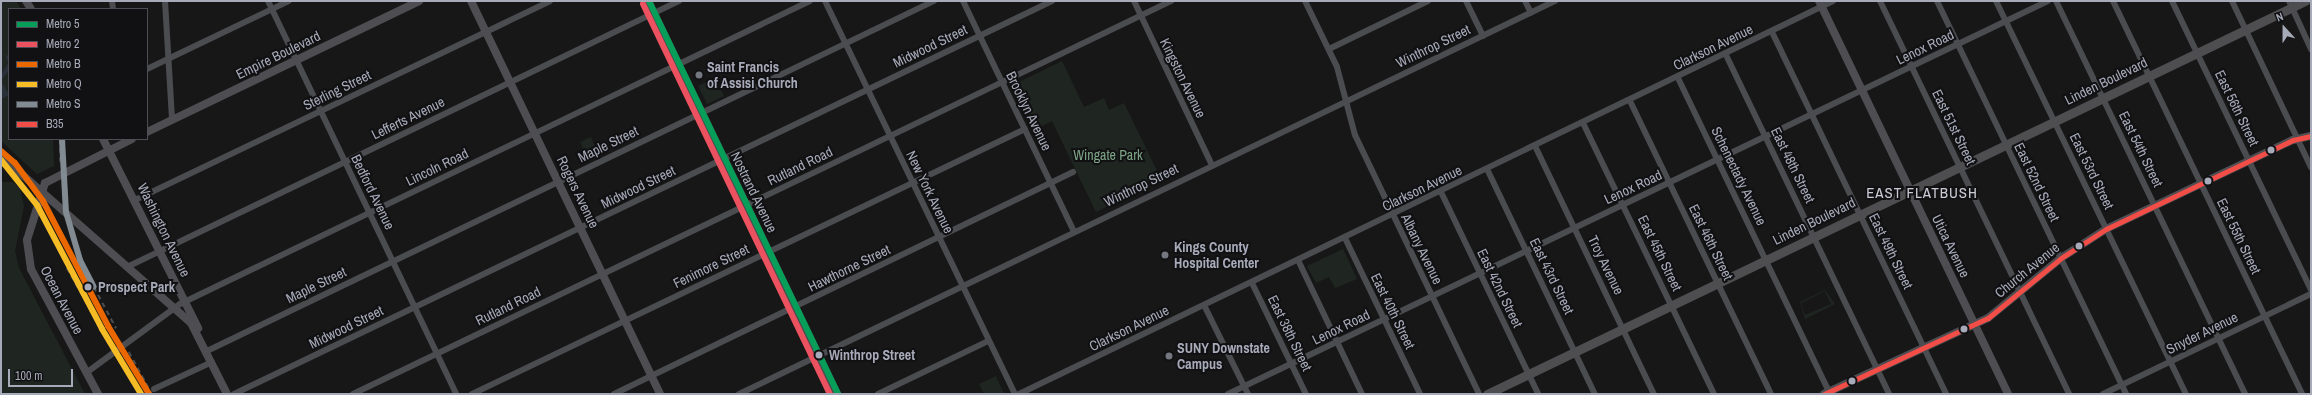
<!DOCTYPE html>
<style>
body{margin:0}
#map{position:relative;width:2312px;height:395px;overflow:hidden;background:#171717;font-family:"Archivo Narrow",sans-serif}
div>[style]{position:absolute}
.green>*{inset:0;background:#1f2621}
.water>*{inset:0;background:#293039}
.stream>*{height:1.5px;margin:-0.75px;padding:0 0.75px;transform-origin:0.75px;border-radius:0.75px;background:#293039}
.minor>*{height:6px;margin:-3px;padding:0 3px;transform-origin:3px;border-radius:3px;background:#4b4c50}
.major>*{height:8px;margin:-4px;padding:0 4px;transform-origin:4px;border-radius:4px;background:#4d4d52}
.highway>*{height:9px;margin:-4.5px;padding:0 4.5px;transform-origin:4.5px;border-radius:4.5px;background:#4e4e51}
.rail>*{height:1.5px;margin-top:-0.75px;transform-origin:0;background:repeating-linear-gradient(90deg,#4b4c4f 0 5px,transparent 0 9px)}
.bus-1>*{height:5px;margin:-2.5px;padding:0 2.5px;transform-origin:2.5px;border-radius:2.5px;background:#f34d47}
.metro-1>*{height:6px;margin:-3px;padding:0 3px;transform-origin:3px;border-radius:3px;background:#069e58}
.metro-2>*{height:6px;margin:-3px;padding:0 3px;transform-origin:3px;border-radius:3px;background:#ec515f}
.metro-3>*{height:6px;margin:-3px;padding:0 3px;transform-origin:3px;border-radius:3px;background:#eb6800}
.metro-4>*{height:6px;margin:-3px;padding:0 3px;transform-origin:3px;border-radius:3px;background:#f6bc26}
.metro-5>*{height:6px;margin:-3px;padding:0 3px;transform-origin:3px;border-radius:3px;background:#828b92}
.dots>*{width:11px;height:11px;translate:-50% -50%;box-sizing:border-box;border:2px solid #111113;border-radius:50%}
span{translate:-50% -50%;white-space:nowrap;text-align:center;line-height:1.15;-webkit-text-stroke:4px #111113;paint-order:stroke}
.street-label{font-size:14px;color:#a7aab8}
.poi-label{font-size:14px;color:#a7aab8;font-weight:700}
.left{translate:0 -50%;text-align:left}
.park-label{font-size:14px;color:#7ea487}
.stop-label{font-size:14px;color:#a7aab8;font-weight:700}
.neighbourhood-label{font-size:15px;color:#c9cad4;letter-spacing:1px}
.frame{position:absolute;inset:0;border:2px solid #a7aab8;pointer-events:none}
.legend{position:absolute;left:8px;top:8px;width:140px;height:132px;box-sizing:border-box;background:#111113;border:1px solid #4d4e55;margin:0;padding:5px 7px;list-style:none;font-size:12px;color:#a7aab8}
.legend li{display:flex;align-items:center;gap:8px;height:20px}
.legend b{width:20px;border:1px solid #4d4e55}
.north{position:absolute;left:2264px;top:8px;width:40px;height:40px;-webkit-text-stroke:3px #111113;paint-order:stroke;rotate:339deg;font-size:11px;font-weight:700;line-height:16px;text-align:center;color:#a7aab8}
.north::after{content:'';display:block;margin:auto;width:14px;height:18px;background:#a7aab8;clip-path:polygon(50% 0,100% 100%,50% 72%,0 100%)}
.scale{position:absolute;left:8px;top:369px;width:65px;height:18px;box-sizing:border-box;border:2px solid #a7aab8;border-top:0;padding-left:5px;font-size:12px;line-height:14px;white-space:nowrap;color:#a7aab8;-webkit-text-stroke:3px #111113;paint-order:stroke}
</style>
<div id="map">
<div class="green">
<i style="clip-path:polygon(1px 1px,16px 1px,21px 9px,9px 9px,9px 139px,53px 139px,54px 166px,37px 174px,1px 141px)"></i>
<i style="clip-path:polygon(1062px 61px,1084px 107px,1104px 98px,1109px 110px,1124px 103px,1161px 179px,1096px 212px,1052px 121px,1034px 130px,1013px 85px)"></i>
<i style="clip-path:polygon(715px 78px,724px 96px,707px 104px,698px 86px)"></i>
<i style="clip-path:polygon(591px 137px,599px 156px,589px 161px,580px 142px)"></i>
<i style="clip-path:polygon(1px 182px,13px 182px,20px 189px,24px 206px,15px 251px,19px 268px,85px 394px,1px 394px)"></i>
<i style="clip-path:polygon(1343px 249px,1357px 279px,1335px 288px,1329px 277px,1316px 283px,1307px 266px)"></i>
<i style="clip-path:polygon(evenodd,1825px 290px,1835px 304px,1805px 319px,1800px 302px,1825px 290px,1825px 291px,1831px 304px,1805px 315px,1801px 303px,1825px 291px)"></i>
<i style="clip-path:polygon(996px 376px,1004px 394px,984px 394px,979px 384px)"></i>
</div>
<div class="water">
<i style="clip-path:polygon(9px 62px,9px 70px,1px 81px,9px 95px,1px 99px,1px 75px)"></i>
</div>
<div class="stream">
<i style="left:7px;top:56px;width:5px;rotate:68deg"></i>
</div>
<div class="minor">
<i style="left:112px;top:1px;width:8px;rotate:83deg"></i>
<i style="left:165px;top:1px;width:119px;rotate:86.6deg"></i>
<i style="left:268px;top:1px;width:436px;rotate:64.4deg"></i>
<i style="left:825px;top:1px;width:437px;rotate:64.2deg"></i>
<i style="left:963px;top:1px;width:256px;rotate:64.3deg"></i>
<i style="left:1134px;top:1px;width:182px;rotate:64.6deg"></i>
<i style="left:1305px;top:1px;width:73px;rotate:64.1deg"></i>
<i style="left:1337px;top:67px;width:70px;rotate:75.2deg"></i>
<i style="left:1355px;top:135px;width:287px;rotate:64.4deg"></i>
<i style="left:1466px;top:1px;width:39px;rotate:64deg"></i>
<i style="left:1525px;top:1px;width:13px;rotate:63deg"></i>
<i style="left:1880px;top:1px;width:436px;rotate:64.3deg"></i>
<i style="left:1937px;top:1px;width:436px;rotate:64.3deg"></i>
<i style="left:1996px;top:1px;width:437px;rotate:64.2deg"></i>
<i style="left:2056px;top:1px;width:436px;rotate:64.3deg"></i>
<i style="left:2113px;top:1px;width:436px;rotate:64.3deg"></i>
<i style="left:2172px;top:1px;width:321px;rotate:64.3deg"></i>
<i style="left:2232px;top:1px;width:184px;rotate:64.6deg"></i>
<i style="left:2289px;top:1px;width:53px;rotate:65.4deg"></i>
<i style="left:1772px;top:32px;width:402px;rotate:64.3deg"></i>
<i style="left:1329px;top:49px;width:110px;rotate:-25.9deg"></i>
<i style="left:1726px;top:55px;width:376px;rotate:64.3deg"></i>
<i style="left:147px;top:69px;width:157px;rotate:-25.6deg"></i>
<i style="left:1678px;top:78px;width:351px;rotate:64.3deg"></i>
<i style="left:1630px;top:101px;width:325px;rotate:64.3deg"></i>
<i style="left:1583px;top:123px;width:301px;rotate:64.2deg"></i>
<i style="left:1535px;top:146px;width:275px;rotate:64.4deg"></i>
<i style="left:1487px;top:169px;width:250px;rotate:64.4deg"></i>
<i style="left:1441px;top:192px;width:224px;rotate:64.3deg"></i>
<i style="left:135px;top:200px;width:460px;rotate:-25.6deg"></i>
<i style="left:1345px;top:238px;width:173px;rotate:64.3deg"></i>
<i style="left:1298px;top:260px;width:148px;rotate:64.5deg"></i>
<i style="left:127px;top:267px;width:613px;rotate:-25.73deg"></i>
<i style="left:1252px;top:283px;width:123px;rotate:64.1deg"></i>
<i style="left:1204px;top:305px;width:99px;rotate:63.7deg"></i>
<i style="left:207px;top:351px;width:807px;rotate:-25.71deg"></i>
<i style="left:86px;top:373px;width:117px;rotate:-36.3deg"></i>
<i style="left:180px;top:304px;width:699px;rotate:-25.69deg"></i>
<i style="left:154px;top:389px;width:64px;rotate:-25deg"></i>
<i style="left:234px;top:394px;width:908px;rotate:-25.66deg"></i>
<i style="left:353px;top:394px;width:908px;rotate:-25.66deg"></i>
<i style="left:472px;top:394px;width:613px;rotate:-25.6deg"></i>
<i style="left:614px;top:394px;width:510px;rotate:-25.81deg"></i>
<i style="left:739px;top:394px;width:906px;rotate:-25.72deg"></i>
<i style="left:878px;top:394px;width:122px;rotate:-25.7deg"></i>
<i style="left:1019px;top:394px;width:904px;rotate:-25.77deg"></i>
<i style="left:1228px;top:394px;width:909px;rotate:-25.61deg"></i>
<i style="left:2103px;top:394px;width:231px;rotate:-25.7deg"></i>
</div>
<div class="major">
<i style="left:26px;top:1px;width:9px;rotate:58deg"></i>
<i style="left:471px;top:1px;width:436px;rotate:64.3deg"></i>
<i style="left:648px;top:1px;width:436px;rotate:64.3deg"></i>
<i style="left:1819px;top:1px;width:436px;rotate:64.3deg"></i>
<i style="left:147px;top:132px;width:302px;rotate:-25.7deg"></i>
<i style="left:103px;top:139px;width:212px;rotate:63.3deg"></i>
<i style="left:1px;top:156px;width:253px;rotate:41.3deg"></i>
<i style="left:191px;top:323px;width:80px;rotate:63.1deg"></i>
<i style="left:98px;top:394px;width:142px;rotate:-118.2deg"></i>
<i style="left:31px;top:269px;width:29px;rotate:-98deg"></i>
<i style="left:27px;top:240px;width:60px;rotate:-72.5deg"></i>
<i style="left:45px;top:183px;width:97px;rotate:-26.8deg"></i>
<i style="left:1824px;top:394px;width:181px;rotate:-24.9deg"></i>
<i style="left:1988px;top:318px;width:94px;rotate:-39.4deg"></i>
<i style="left:2061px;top:258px;width:54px;rotate:-32.8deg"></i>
<i style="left:2106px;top:229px;width:207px;rotate:-25.5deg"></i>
<i style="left:2293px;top:140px;width:18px;rotate:-13deg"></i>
</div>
<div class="highway">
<i style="left:1487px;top:394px;width:908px;rotate:-25.66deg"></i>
</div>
<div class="rail">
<i style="left:60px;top:162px;width:23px;rotate:-90deg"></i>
<i style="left:67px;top:268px;width:70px;rotate:60.9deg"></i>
<i style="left:94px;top:287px;width:47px;rotate:61.8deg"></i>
<i style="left:129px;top:352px;width:48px;rotate:61.3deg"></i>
<i style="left:121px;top:357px;width:43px;rotate:59.3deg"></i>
</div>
<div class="bus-1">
<i style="left:1824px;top:394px;width:181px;rotate:-24.9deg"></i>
<i style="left:1988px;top:318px;width:94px;rotate:-39.4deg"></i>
<i style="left:2061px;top:258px;width:54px;rotate:-32.8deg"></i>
<i style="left:2106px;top:229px;width:207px;rotate:-25.5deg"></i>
<i style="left:2293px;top:140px;width:18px;rotate:-13deg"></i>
</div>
<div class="metro-1">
<i style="left:649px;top:1px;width:436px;rotate:64.3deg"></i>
</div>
<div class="metro-2">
<i style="left:643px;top:4px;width:433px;rotate:64.4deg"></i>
</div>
<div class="metro-3">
<i style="left:1px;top:151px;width:18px;rotate:41deg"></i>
<i style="left:15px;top:163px;width:47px;rotate:53.6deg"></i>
<i style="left:43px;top:201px;width:141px;rotate:62.5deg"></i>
<i style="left:108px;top:326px;width:79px;rotate:58.9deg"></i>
</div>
<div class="metro-4">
<i style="left:1px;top:160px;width:58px;rotate:51.3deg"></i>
<i style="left:37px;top:205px;width:140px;rotate:62.3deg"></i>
<i style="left:102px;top:329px;width:76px;rotate:59deg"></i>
</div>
<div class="metro-5">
<i style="left:62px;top:139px;width:73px;rotate:86.9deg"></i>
<i style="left:66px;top:212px;width:50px;rotate:73.7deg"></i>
<i style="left:80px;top:260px;width:30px;rotate:63deg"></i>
</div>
<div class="dots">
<i style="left:699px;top:75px;background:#757780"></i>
<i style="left:2271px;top:150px;background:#a7aab8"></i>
<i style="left:2208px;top:181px;background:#a7aab8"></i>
<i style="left:2079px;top:246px;background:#a7aab8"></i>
<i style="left:1165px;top:255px;background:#757780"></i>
<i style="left:88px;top:287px;background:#a7aab8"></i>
<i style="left:1964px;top:329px;background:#a7aab8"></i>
<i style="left:819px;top:355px;background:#a7aab8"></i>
<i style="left:1169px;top:356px;background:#757780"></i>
<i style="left:1852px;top:381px;background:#a7aab8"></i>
</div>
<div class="street-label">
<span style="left:930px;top:46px;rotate:-26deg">Midwood Street</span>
<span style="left:1433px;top:46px;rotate:-26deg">Winthrop Street</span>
<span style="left:1713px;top:47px;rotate:-26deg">Clarkson Avenue</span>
<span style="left:1925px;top:47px;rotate:-26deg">Lenox Road</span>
<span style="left:278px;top:55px;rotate:-26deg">Empire Boulevard</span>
<span style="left:1183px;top:78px;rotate:64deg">Kingston Avenue</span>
<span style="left:2106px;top:81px;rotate:-26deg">Linden Boulevard</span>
<span style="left:337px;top:90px;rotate:-26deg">Sterling Street</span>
<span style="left:2237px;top:108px;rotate:64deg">East 56th Street</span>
<span style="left:1029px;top:111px;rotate:64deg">Brooklyn Avenue</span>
<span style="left:408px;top:118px;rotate:-26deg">Lefferts Avenue</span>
<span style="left:1954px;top:127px;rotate:64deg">East 51st Street</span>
<span style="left:608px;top:144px;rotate:-26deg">Maple Street</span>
<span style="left:2141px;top:149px;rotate:64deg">East 54th Street</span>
<span style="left:1793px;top:165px;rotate:64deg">East 48th Street</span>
<span style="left:800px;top:166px;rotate:-26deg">Rutland Road</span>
<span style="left:437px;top:167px;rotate:-26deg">Lincoln Road</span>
<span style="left:2092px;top:171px;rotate:64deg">East 53rd Street</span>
<span style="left:1739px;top:176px;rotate:64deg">Schenectady Avenue</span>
<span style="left:2037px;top:182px;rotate:64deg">East 52nd Street</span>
<span style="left:1141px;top:185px;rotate:-26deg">Winthrop Street</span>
<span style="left:638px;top:187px;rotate:-26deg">Midwood Street</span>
<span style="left:1633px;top:187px;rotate:-25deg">Lenox Road</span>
<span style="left:1422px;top:188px;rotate:-26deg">Clarkson Avenue</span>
<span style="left:373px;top:192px;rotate:64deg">Bedford Avenue</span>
<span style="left:578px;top:192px;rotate:64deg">Rogers Avenue</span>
<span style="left:754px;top:192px;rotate:64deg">Nostrand Avenue</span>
<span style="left:930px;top:192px;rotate:64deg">New York Avenue</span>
<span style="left:1814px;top:221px;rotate:-26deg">Linden Boulevard</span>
<span style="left:164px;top:230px;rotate:64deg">Washington Avenue</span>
<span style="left:2239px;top:236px;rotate:64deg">East 55th Street</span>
<span style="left:1711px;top:242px;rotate:64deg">East 46th Street</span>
<span style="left:1951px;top:246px;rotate:64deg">Utica Avenue</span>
<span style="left:1422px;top:249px;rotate:64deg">Albany Avenue</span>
<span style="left:1891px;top:251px;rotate:64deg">East 49th Street</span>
<span style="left:1660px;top:253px;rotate:64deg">East 45th Street</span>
<span style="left:1606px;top:265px;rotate:64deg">Troy Avenue</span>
<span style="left:711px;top:266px;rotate:-26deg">Fenimore Street</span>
<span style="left:849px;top:268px;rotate:-26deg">Hawthorne Street</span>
<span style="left:2027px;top:270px;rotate:-39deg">Church Avenue</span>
<span style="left:1552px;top:276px;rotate:64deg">East 43rd Street</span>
<span style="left:316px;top:285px;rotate:-26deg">Maple Street</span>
<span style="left:1500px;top:288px;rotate:64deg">East 42nd Street</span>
<span style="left:62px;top:300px;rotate:62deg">Ocean Avenue</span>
<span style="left:508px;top:306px;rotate:-26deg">Rutland Road</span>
<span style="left:1393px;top:311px;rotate:64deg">East 40th Street</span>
<span style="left:346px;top:327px;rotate:-26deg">Midwood Street</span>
<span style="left:1341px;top:327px;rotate:-26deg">Lenox Road</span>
<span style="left:1129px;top:328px;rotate:-26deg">Clarkson Avenue</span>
<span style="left:1290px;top:333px;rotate:64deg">East 38th Street</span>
<span style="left:2202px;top:333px;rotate:-26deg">Snyder Avenue</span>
</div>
<div class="poi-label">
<span class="left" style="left:707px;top:75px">Saint Francis<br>of Assisi Church</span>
<span class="left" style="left:1174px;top:255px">Kings County<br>Hospital Center</span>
<span class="left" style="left:1177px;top:356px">SUNY Downstate<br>Campus</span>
</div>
<div class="park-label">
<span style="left:1108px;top:155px">Wingate Park</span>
</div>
<div class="stop-label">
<span class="left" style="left:98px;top:287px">Prospect Park</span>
<span class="left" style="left:829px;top:355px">Winthrop Street</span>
</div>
<div class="neighbourhood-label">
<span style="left:1922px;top:193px">EAST FLATBUSH</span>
</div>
<div class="frame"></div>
<ul class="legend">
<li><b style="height:5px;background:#069e58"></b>Metro 5</li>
<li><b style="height:5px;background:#ec515f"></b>Metro 2</li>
<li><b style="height:5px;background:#eb6800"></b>Metro B</li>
<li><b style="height:5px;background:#f6bc26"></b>Metro Q</li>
<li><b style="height:5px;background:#828b92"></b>Metro S</li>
<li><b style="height:5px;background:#f34d47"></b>B35</li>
</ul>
<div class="north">N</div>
<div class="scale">100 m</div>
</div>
